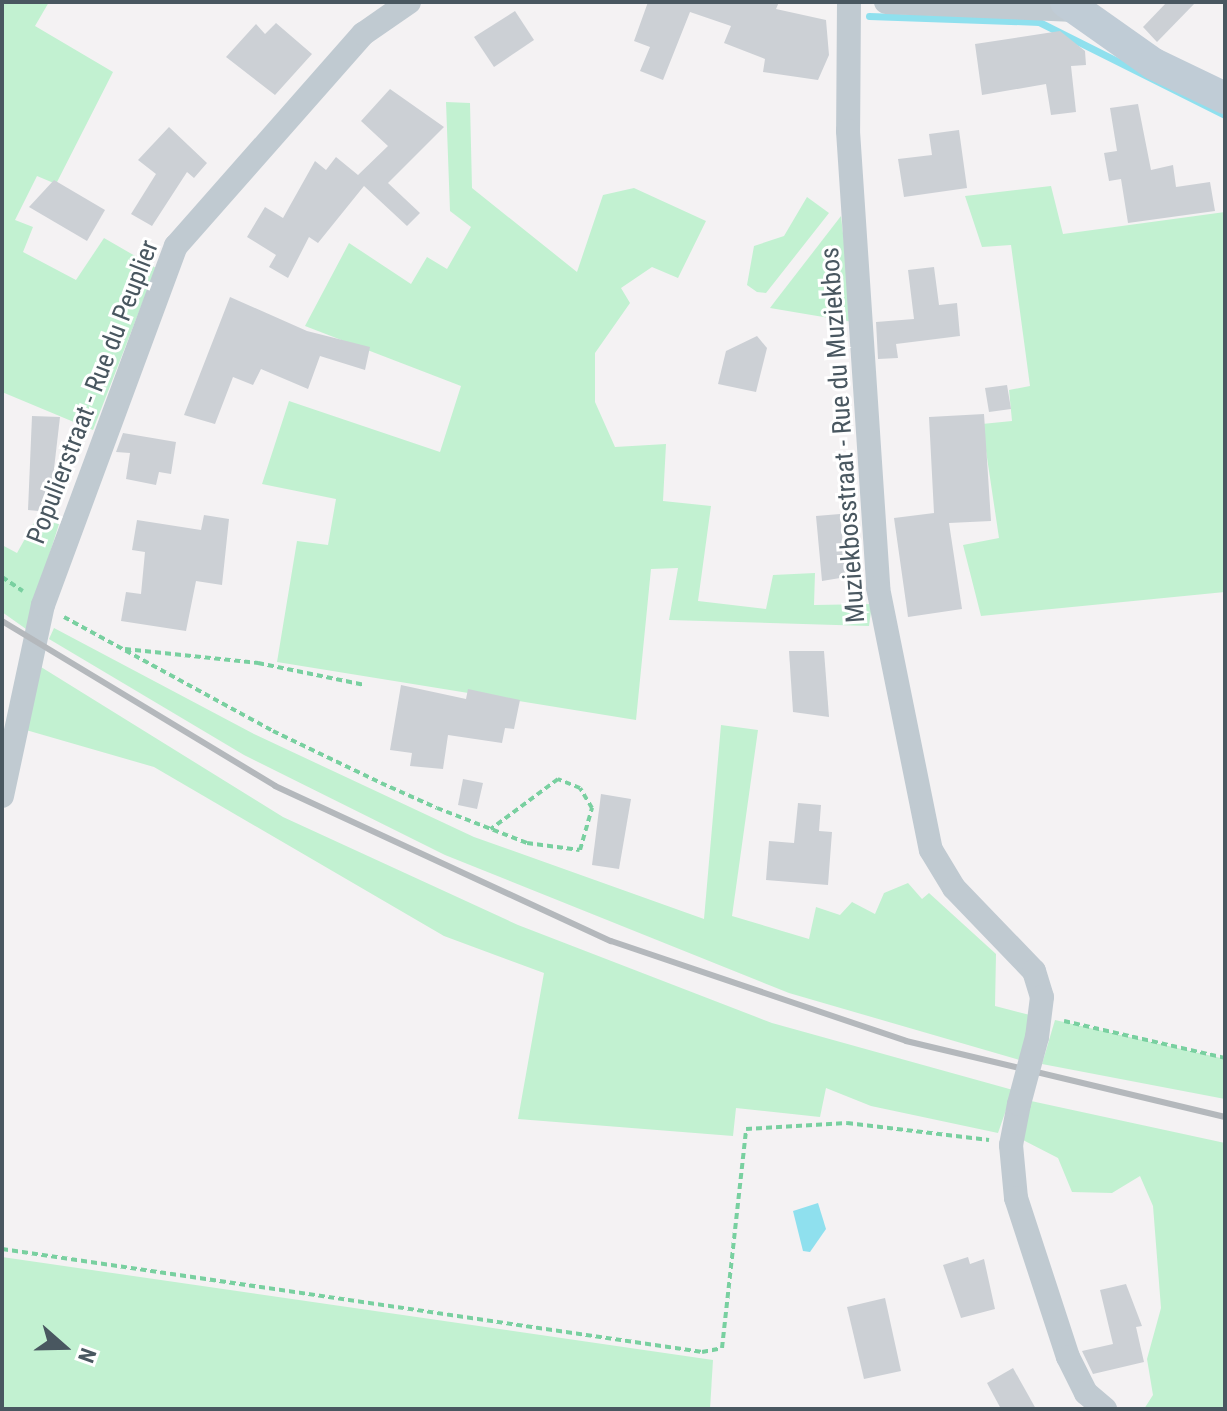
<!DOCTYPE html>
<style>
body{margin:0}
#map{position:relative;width:1227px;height:1411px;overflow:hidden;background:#f4f2f3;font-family:"Roboto Condensed",sans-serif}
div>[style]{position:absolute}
.green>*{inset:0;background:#c2f1d1}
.water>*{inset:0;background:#8fe0ee}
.stream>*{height:7px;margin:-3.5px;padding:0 3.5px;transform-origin:3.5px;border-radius:3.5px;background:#8fe0ee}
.building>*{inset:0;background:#ccd0d5}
.path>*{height:4px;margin-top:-2px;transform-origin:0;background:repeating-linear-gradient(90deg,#79d0a0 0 6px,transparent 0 10px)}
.street>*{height:24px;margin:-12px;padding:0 12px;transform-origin:12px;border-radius:12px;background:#c0cad1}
.secondary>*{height:32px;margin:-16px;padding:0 16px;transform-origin:16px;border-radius:16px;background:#c0ccd6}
.rail>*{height:6px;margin:-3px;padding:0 3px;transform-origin:3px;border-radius:3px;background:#b4b8bc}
.street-bridge>*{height:24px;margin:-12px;padding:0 12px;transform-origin:12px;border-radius:12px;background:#c0cad1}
span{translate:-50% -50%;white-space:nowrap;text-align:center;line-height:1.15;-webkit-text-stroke:6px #fff;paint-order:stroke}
.street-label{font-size:26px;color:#495760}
.frame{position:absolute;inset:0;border:4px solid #495760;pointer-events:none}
.north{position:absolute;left:24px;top:1307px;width:80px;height:80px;-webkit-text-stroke:6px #fff;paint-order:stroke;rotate:110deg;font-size:22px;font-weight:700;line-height:32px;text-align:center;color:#495760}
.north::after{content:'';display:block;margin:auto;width:28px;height:36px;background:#495760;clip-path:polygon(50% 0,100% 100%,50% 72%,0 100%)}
</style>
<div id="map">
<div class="green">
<i style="clip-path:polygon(2px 2px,49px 2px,35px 26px,113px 72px,56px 184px,37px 176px,15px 220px,33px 227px,23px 252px,76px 280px,104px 238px,156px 268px,93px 430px,2px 392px)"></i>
<i style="clip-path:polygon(446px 102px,470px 103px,472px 188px,577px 272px,603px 195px,634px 188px,706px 221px,678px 278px,652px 267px,621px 288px,630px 303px,595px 353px,595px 402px,615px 447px,666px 444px,663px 501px,711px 506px,698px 601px,766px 609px,773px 575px,815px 573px,814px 605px,872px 604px,869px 626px,669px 620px,678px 568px,651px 569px,636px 720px,277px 662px,297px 541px,328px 545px,336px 499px,262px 484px,289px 401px,440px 452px,461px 386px,305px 326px,349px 243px,411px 284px,427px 257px,447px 269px,471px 227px,450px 211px)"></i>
<i style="clip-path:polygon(1051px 186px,1063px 234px,1225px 212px,1225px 592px,981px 616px,963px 545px,999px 538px,982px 424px,1012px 421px,1009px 390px,1030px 386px,1011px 245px,982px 247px,965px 196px)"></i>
<i style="clip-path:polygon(807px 197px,829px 213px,766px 293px,757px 292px,747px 285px,754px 246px,784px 236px)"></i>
<i style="clip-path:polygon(841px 216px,853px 322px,770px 308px,776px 300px)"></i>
<i style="clip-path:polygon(36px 519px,59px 524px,26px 629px,2px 612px,2px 545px,17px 553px)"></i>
<i style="clip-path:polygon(54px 628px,254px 734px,474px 837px,704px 919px,721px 725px,758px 730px,732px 916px,809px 939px,816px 907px,840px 915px,852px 902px,875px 914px,884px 893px,908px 883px,922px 899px,929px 893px,996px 954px,995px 1006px,1030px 1015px,1023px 1061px,789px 993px,445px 855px,244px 755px,49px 639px)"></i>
<i style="clip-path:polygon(41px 667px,283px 817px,518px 925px,772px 1023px,1013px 1090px,998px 1133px,871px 1106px,826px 1088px,820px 1117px,736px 1108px,733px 1136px,518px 1119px,544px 973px,444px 936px,154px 767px,26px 730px)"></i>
<i style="clip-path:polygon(1055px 1020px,1225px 1059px,1225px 1099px,1042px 1064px)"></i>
<i style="clip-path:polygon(1031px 1101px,1225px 1143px,1225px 1409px,1144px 1409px,1153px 1395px,1147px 1359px,1161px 1308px,1153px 1206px,1140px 1176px,1112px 1193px,1072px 1192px,1058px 1158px,1021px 1139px)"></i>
<i style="clip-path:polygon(2px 1257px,713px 1360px,710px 1409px,2px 1409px)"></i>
</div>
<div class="water">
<i style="clip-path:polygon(818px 1203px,826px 1229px,810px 1252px,803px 1251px,793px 1211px)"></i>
</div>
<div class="stream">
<i style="left:869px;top:16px;width:170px;rotate:2deg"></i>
<i style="left:1039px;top:22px;width:208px;rotate:26.6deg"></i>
</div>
<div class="building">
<i style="clip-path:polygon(648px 2px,779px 2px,776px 9px,826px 20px,829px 55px,818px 80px,763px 72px,765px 59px,724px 43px,731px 26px,690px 12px,663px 80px,640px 71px,650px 47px,634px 41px)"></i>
<i style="clip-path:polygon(1167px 2px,1196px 2px,1157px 42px,1143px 27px)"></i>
<i style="clip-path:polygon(515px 11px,534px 40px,494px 67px,474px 37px)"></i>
<i style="clip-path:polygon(276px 23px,312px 54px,275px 95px,226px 57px,256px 24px,265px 34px)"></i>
<i style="clip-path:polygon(1060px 31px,1085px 51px,1086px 65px,1071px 66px,1076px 112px,1051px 115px,1046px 84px,982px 95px,975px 44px)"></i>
<i style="clip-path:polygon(390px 89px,444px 127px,388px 183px,420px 213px,407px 226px,364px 186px,318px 243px,309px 237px,288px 278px,269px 267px,276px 255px,247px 237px,265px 207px,283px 218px,315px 161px,326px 170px,336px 157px,358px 175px,388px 146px,361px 121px)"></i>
<i style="clip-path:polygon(1138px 104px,1151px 170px,1173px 165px,1176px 187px,1210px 182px,1215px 211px,1128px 223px,1121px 179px,1109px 181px,1104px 153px,1117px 151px,1110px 108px)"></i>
<i style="clip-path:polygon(169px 127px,207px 163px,194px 178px,187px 172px,152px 226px,131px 214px,156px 174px,138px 160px)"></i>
<i style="clip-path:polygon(959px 130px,967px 188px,904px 197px,898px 159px,932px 155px,929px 134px)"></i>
<i style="clip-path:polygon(54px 180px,105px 210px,87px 241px,29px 207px)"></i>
<i style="clip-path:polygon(934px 267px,939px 305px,957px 303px,960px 336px,896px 344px,898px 358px,878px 359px,876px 322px,914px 319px,908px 270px)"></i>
<i style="clip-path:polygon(230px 297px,307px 331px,370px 347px,365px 370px,320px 356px,308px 389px,261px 369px,253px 385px,233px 377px,215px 424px,184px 415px)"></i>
<i style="clip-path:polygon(757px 336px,767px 348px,756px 392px,718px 384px,726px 351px)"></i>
<i style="clip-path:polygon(1007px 385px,1011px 409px,989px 412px,985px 388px)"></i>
<i style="clip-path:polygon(984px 414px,991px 521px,949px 523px,962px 609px,908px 617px,894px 518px,934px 513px,929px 417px)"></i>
<i style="clip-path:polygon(32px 416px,60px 417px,49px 512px,28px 510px)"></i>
<i style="clip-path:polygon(123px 433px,176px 442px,171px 474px,159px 472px,156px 485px,126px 479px,130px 453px,116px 452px)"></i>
<i style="clip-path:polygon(840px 514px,846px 577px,822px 581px,816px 516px)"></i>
<i style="clip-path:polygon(204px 515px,229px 519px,222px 585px,196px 581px,186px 631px,121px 621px,126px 592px,141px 594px,145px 552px,132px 550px,137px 520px,201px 530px)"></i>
<i style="clip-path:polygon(789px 651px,824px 651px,829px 717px,793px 712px)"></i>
<i style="clip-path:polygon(401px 685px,466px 699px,468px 689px,520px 700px,514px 729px,505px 728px,502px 743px,448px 735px,443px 769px,410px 766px,412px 753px,390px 750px)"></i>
<i style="clip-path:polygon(463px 779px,483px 783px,477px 809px,458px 805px)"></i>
<i style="clip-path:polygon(601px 794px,631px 799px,619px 869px,592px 865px)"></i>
<i style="clip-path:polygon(798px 803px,821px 805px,819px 831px,832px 832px,828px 885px,766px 880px,769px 841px,794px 843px)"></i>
<i style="clip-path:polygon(968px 1257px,970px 1264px,984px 1259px,995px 1309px,961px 1318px,943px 1265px)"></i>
<i style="clip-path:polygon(1126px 1284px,1142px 1326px,1136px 1327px,1144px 1362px,1093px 1374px,1082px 1351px,1113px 1344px,1100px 1290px)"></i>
<i style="clip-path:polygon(885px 1298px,901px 1371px,864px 1379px,847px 1307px)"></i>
<i style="clip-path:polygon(1013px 1368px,1036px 1409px,1001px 1409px,987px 1383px)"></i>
</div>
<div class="path">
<i style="left:2px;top:577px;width:25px;rotate:34deg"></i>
<i style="left:64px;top:617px;width:238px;rotate:28.6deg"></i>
<i style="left:273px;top:731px;width:120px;rotate:25.7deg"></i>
<i style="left:381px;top:783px;width:61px;rotate:24.1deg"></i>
<i style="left:437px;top:808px;width:97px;rotate:21.3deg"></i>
<i style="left:527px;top:843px;width:53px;rotate:7.5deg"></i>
<i style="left:580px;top:850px;width:44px;rotate:-74.1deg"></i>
<i style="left:592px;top:808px;width:23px;rotate:-121deg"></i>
<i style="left:580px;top:788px;width:24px;rotate:-158deg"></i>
<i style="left:558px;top:779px;width:84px;rotate:143.3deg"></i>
<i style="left:125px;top:649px;width:134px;rotate:6deg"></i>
<i style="left:258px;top:663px;width:109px;rotate:11.6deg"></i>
<i style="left:1064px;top:1021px;width:165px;rotate:12.9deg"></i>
<i style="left:2px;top:1249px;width:708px;rotate:8.37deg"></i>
<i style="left:702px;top:1352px;width:20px;rotate:-11deg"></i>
<i style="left:722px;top:1348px;width:220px;rotate:-83.7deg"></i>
<i style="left:746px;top:1129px;width:101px;rotate:-3.4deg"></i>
<i style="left:847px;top:1123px;width:143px;rotate:6.8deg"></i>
</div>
<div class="street">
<i style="left:849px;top:2px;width:129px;rotate:90.4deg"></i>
<i style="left:848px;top:131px;width:458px;rotate:86.2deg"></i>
<i style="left:878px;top:588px;width:267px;rotate:78.6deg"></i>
<i style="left:931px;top:850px;width:44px;rotate:58.8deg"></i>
<i style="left:954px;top:888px;width:115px;rotate:46.1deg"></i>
<i style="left:1034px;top:971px;width:27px;rotate:73deg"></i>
<i style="left:1042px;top:997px;width:40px;rotate:97.1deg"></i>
<i style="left:886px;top:2px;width:189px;rotate:2.4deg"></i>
<i style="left:2px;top:796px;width:195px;rotate:-77.9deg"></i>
<i style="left:43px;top:605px;width:383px;rotate:-69.7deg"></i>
<i style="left:176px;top:246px;width:283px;rotate:-48.6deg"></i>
<i style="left:363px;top:34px;width:56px;rotate:-34.8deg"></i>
<i style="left:1019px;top:1104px;width:42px;rotate:101deg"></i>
<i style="left:1011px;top:1145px;width:53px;rotate:84.6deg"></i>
<i style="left:1016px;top:1198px;width:167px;rotate:71.9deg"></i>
<i style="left:1068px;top:1357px;width:40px;rotate:63.4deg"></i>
<i style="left:1086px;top:1393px;width:25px;rotate:40deg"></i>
</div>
<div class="secondary">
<i style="left:1066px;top:2px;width:108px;rotate:35.2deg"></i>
<i style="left:1154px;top:64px;width:79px;rotate:25.6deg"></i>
</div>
<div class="rail">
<i style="left:2px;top:621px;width:319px;rotate:31.1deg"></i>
<i style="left:275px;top:786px;width:370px;rotate:24.8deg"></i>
<i style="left:611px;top:941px;width:311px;rotate:18.7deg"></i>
<i style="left:906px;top:1041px;width:328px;rotate:13.4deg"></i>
</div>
<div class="street-bridge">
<i style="left:1019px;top:1104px;width:69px;rotate:-75deg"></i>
</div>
<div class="street-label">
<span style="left:93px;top:392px;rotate:-69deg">Populierstraat - Rue du Peuplier</span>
<span style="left:843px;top:435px;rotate:-94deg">Muziekbosstraat - Rue du Muziekbos</span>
</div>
<div class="frame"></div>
<div class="north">N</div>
</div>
